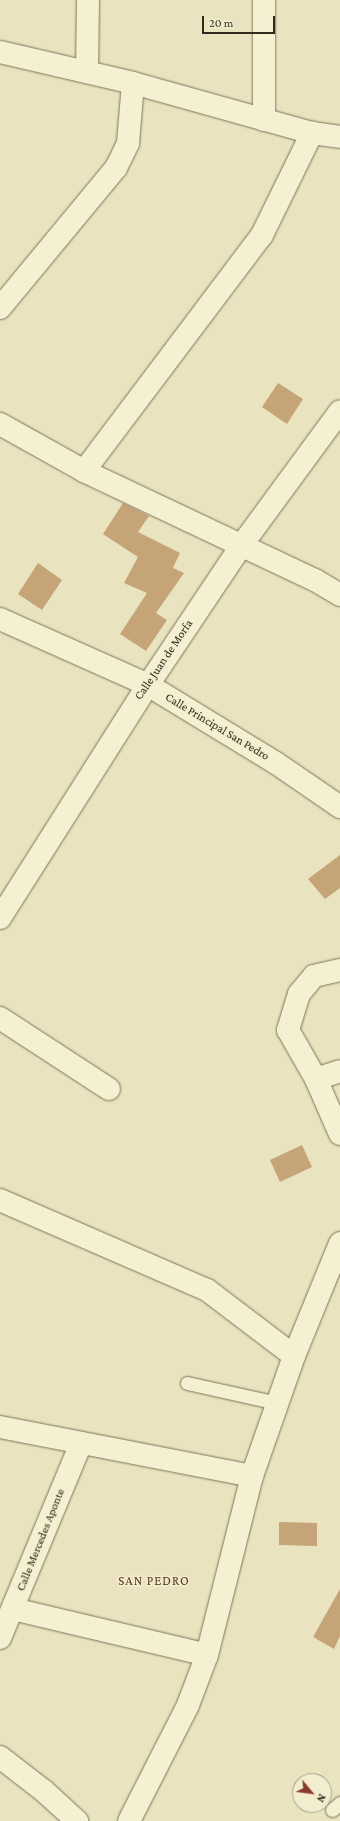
<!DOCTYPE html>
<style>
body{margin:0}
#map{position:relative;width:340px;height:1821px;overflow:hidden;background:#e9e4bf;font-family:"Crimson Pro",serif}
div>[style]{position:absolute}
.building>*{inset:0;background:#c5a478}
.roads{filter:drop-shadow(0 0 1px #817459) drop-shadow(0 0 1px #817459)}
.lane>*{height:13px;margin:-6.5px;padding:0 6.5px;transform-origin:6.5px;border-radius:6.5px;background:#f5f0d2}
.street>*{height:22px;margin:-11px;padding:0 11px;transform-origin:11px;border-radius:11px;background:#f5f0d2}
span{translate:-50% -50%;white-space:nowrap;text-align:center;line-height:1.15;-webkit-text-stroke:3px #f2edce;paint-order:stroke}
.street-label{font-size:12px;color:#312a1c}
.neighbourhood-label{font-size:13px;color:#5a351f;letter-spacing:1px}
.north{position:absolute;left:292px;top:1773px;width:40px;height:40px;box-sizing:border-box;background:#f2edce;border:1px solid #a59f87;border-radius:50%;rotate:119deg;font-size:11px;font-weight:700;line-height:16px;text-align:center;color:#312a1c}
.north::after{content:'';display:block;margin:auto;width:14px;height:18px;background:#8b3c2e;clip-path:polygon(50% 0,100% 100%,50% 72%,0 100%)}
.scale{position:absolute;left:202px;top:16px;width:73px;height:18px;box-sizing:border-box;border:2px solid #312a1c;border-top:0;padding-left:5px;font-size:12px;line-height:14px;white-space:nowrap;color:#312a1c;-webkit-text-stroke:3px #f2edce;paint-order:stroke}
</style>
<div id="map">
<div class="building">
<i style="clip-path:polygon(278px 383px,303px 399px,287px 424px,262px 407px)"></i>
<i style="clip-path:polygon(123px 503px,149px 516px,138px 532px,180px 553px,173px 568px,184px 573px,156px 613px,167px 620px,146px 651px,120px 634px,147px 593px,124px 583px,138px 557px,103px 534px)"></i>
<i style="clip-path:polygon(38px 563px,62px 580px,42px 610px,18px 594px)"></i>
<i style="clip-path:polygon(340px 855px,340px 888px,325px 899px,308px 879px)"></i>
<i style="clip-path:polygon(302px 1145px,312px 1167px,280px 1182px,270px 1160px)"></i>
<i style="clip-path:polygon(279px 1522px,317px 1523px,317px 1546px,279px 1545px)"></i>
<i style="clip-path:polygon(340px 1589px,340px 1636px,334px 1649px,313px 1637px)"></i>
</div>
<div class="roads">
<div class="lane">
<i style="left:187px;top:1383px;width:92px;rotate:12.5deg"></i>
<i style="left:332px;top:1810px;width:11px;rotate:-41deg"></i>
</div>
<div class="street">
<i style="left:0;top:52px;width:137px;rotate:13.1deg"></i>
<i style="left:133px;top:83px;width:186px;rotate:15.6deg"></i>
<i style="left:312px;top:133px;width:28px;rotate:8deg"></i>
<i style="left:87px;top:72px;width:72px;rotate:-89.2deg"></i>
<i style="left:264px;top:120px;width:120px;rotate:-90deg"></i>
<i style="left:0;top:308px;width:182px;rotate:-50.4deg"></i>
<i style="left:116px;top:168px;width:28px;rotate:-64deg"></i>
<i style="left:128px;top:143px;width:60px;rotate:-85.2deg"></i>
<i style="left:0;top:424px;width:96px;rotate:29.2deg"></i>
<i style="left:84px;top:471px;width:255px;rotate:25.3deg"></i>
<i style="left:315px;top:580px;width:29px;rotate:31deg"></i>
<i style="left:84px;top:471px;width:296px;rotate:-53deg"></i>
<i style="left:262px;top:235px;width:114px;rotate:-63.9deg"></i>
<i style="left:0;top:619px;width:162px;rotate:24deg"></i>
<i style="left:148px;top:685px;width:150px;rotate:31.4deg"></i>
<i style="left:276px;top:763px;width:78px;rotate:34.5deg"></i>
<i style="left:0;top:918px;width:276px;rotate:-57.6deg"></i>
<i style="left:148px;top:685px;width:167px;rotate:-56.2deg"></i>
<i style="left:241px;top:546px;width:167px;rotate:-53.7deg"></i>
<i style="left:340px;top:970px;width:27px;rotate:167deg"></i>
<i style="left:314px;top:976px;width:23px;rotate:130deg"></i>
<i style="left:299px;top:994px;width:38px;rotate:107deg"></i>
<i style="left:288px;top:1030px;width:56px;rotate:60.3deg"></i>
<i style="left:316px;top:1079px;width:60px;rotate:66.4deg"></i>
<i style="left:0;top:1018px;width:130px;rotate:33.1deg"></i>
<i style="left:316px;top:1079px;width:25px;rotate:-18deg"></i>
<i style="left:0;top:1200px;width:226px;rotate:23.5deg"></i>
<i style="left:207px;top:1290px;width:109px;rotate:37.2deg"></i>
<i style="left:0;top:1427px;width:257px;rotate:11deg"></i>
<i style="left:13px;top:1609px;width:199px;rotate:13.3deg"></i>
<i style="left:0;top:1638px;width:211px;rotate:-67.4deg"></i>
<i style="left:0;top:1757px;width:56px;rotate:37.7deg"></i>
<i style="left:44px;top:1791px;width:45px;rotate:42.3deg"></i>
<i style="left:129px;top:1821px;width:130px;rotate:-63deg"></i>
<i style="left:188px;top:1705px;width:53px;rotate:-69.2deg"></i>
<i style="left:207px;top:1655px;width:185px;rotate:-75.9deg"></i>
<i style="left:252px;top:1476px;width:127px;rotate:-70.7deg"></i>
<i style="left:294px;top:1356px;width:122px;rotate:-67.8deg"></i>
</div>
</div>
<div class="street-label">
<span style="left:164px;top:660px;rotate:-56deg">Calle Juan de Morfa</span>
<span style="left:217px;top:727px;rotate:31deg">Calle Principal San Pedro</span>
<span style="left:41px;top:1540px;rotate:-68deg">Calle Mercedes Aponte</span>
</div>
<div class="neighbourhood-label">
<span style="left:154px;top:1581px">SAN PEDRO</span>
</div>
<div class="north">N</div>
<div class="scale">20 m</div>
</div>
